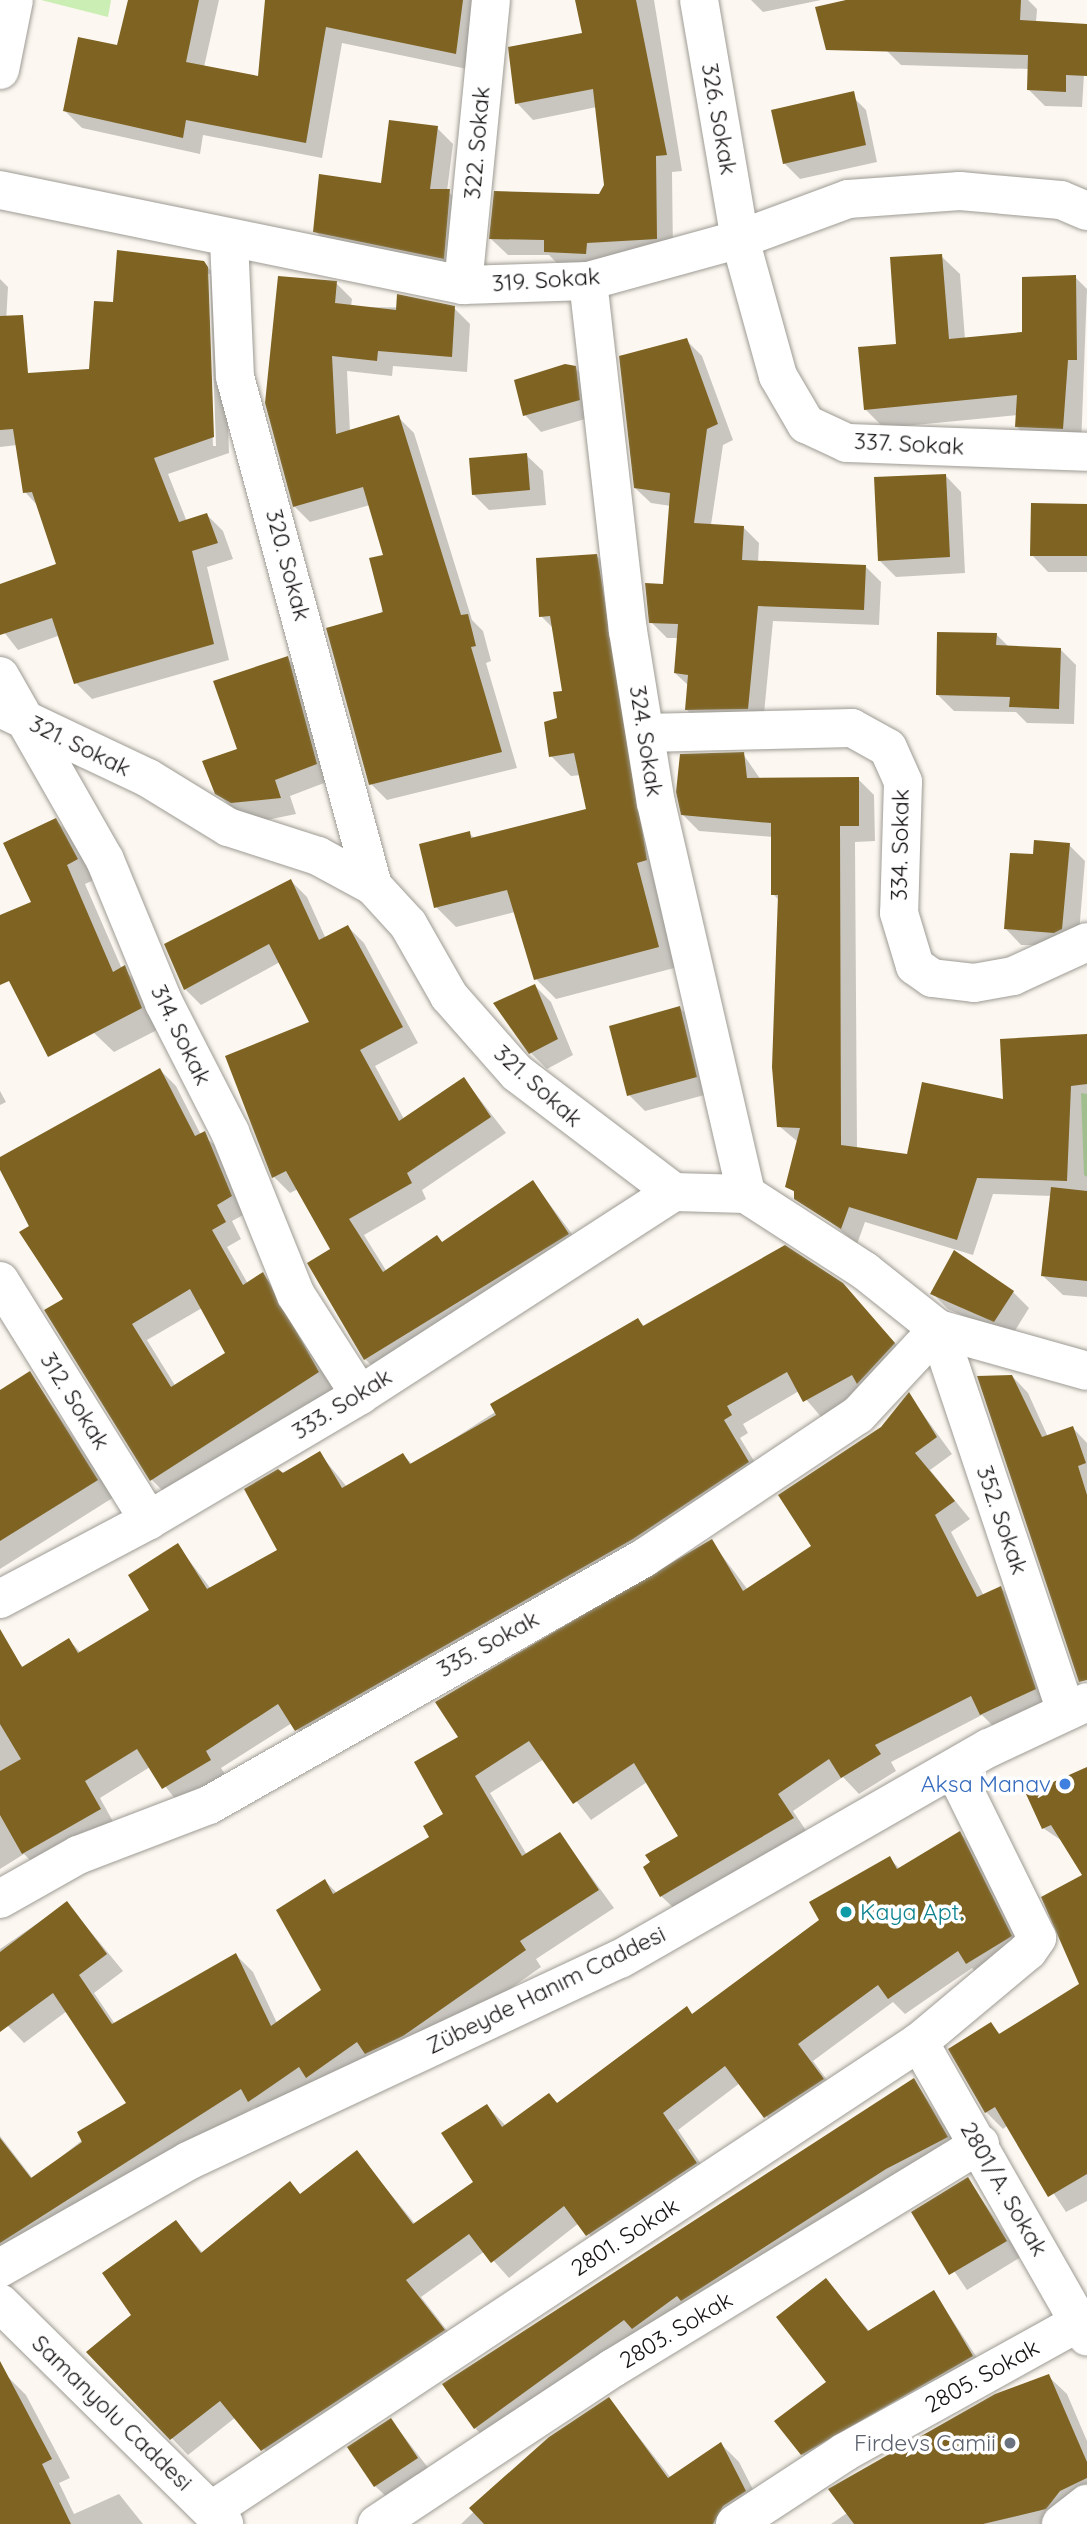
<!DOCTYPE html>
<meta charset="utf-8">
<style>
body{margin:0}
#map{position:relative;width:1087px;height:2524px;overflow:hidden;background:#fcf8f1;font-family:Quicksand,sans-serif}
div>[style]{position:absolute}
.green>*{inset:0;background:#caeeb3}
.shadow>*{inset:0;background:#0003}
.building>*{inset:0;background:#7e6322}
.roads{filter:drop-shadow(0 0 2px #9e9b94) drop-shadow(0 0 2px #9e9b94)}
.minor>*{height:38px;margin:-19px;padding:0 19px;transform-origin:19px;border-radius:19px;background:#fff}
.dots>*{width:19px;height:19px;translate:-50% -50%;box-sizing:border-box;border:4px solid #fff;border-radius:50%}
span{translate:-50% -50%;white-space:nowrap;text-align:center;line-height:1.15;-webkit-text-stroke:7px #fff;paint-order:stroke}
.street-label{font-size:23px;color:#151412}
.shop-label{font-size:23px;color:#366cbe}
.right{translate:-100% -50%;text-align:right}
.culture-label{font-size:23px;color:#0d838f}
.left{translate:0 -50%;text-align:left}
.worship-label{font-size:23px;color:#5b616d}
</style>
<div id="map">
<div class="green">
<i style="clip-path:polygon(41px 0,111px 0,108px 17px)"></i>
<i style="clip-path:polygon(1081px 1093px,1087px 1094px,1087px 1177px,1084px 1175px)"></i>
</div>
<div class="shadow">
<i style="clip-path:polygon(129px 0,219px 0,204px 67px,260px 78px,273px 0,481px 0,472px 70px,342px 43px,322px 158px,203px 135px,200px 154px,82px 128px,65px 111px,119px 47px)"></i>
<i style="clip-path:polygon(577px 0,654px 0,682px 171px,672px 172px,673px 255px,562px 268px,549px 255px,508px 255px,491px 239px,600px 196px,606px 185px,597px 107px,533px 120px,517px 103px,584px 34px)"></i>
<i style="clip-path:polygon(751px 0,821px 0,763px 12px)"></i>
<i style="clip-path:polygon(885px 0,1028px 0,1037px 9px,1036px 23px,1087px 25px,1082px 107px,1045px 106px,1029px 90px,1030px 69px,901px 65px,885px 49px)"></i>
<i style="clip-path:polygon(850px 94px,866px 110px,877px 162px,800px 179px,784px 163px)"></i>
<i style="clip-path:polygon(437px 128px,453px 144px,447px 191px,466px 207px,459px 274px,331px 247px,315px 231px,383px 185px)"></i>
<i style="clip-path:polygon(941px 256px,960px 274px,965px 339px,1024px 334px,1075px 277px,1087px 289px,1081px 447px,1036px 445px,1017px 427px,1018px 415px,884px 428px,865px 409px)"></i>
<i style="clip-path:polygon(evenodd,203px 262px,223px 284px,229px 453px,168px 474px,187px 522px,207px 515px,223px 531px,233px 559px,207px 567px,229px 660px,92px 699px,76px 683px,58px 636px,18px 650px,0 627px,0 586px,59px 566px,38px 506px,25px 492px,17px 445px,0 447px,0 375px,91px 371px,203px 262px,207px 274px,210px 274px,216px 446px,213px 446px,207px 274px)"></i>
<i style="clip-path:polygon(0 279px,8px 287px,4px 360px,0 360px)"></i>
<i style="clip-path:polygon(336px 283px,352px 299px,351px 307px,454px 308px,470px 324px,467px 372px,393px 366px,392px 376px,347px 371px,350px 432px,398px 417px,414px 433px,472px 620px,483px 631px,491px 661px,486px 663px,517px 768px,387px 800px,371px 784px,385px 556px,370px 505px,310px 522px,294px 506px)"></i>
<i style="clip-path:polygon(686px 340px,702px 356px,733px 440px,723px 445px,711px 525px,743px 527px,759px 543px,758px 563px,865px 566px,881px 582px,879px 625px,773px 621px,763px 724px,702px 725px,687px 710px,689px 686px,675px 673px,678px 638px,667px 638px,651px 622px,665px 586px,671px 506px,651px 503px,635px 488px)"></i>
<i style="clip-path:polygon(575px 368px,591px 384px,595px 416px,541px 432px,525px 415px)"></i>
<i style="clip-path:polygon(526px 455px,543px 471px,546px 505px,489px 510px,473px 494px)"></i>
<i style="clip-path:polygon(945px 475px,961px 492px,965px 573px,896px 577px,880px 561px)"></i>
<i style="clip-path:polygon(1087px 505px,1087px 572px,1048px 572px,1032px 555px)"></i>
<i style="clip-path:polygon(597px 556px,617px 576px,678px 967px,556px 999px,536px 979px,515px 912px,456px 927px,436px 907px,469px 833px,475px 839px,588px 810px,581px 775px,571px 776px,551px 756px,564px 692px,554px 629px,541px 616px)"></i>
<i style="clip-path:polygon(996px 634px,1009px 647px,1060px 649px,1076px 665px,1074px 724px,1027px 723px,1016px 712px,954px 711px,938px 695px)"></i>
<i style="clip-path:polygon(287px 658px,304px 674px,332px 780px,290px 796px,296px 814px,262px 821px,233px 809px,217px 793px)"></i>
<i style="clip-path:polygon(743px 754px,761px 780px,858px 779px,874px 795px,875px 841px,855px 842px,857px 1149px,908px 1156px,1004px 1102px,1087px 1035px,1087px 1297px,1063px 1295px,1043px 1276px,1052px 1196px,993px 1194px,973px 1255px,865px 1222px,857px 1244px,787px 1186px,798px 1142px,779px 1126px,780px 901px,773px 894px,773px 837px,699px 831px,683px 815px)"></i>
<i style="clip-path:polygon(56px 820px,75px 840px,96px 879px,85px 884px,122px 969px,144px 987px,161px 1028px,114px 1052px,94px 1033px)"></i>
<i style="clip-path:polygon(1069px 845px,1085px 861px,1078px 945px,1021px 945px,1005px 928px,1035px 856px)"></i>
<i style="clip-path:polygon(291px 881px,307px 897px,326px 939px,348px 927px,364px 943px,418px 1043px,375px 1066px,404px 1119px,464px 1079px,506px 1133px,422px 1190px,426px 1199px,364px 1235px,387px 1272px,443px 1244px,533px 1182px,584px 1250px,381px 1375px,365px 1359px,332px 1249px,298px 1189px,290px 1193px,274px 1177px,227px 1057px,311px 1023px,280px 962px,201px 1005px,185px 989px)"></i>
<i style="clip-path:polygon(535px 986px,551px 1002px,573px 1055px,547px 1069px,531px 1053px)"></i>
<i style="clip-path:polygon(680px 1008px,696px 1024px,712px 1093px,645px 1111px,629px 1095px)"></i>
<i style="clip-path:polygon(evenodd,160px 1070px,176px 1086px,201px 1135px,221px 1149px,247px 1213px,232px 1221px,241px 1239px,227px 1247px,248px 1284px,263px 1275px,279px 1291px,334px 1389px,168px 1496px,152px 1480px,0 1167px,0 1158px,160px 1070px,202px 1308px,227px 1354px,176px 1387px,147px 1340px,202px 1308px)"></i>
<i style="clip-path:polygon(0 1091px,6px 1102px,0 1105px)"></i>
<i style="clip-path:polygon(842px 1284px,911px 1361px,822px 1418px,799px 1391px,743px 1424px,748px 1433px,740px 1438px,765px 1479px,313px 1747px,292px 1723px,221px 1768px,227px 1777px,180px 1805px,150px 1767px,100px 1798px,116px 1827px,40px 1870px,24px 1854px,0 1869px,0 1668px,16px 1660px,24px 1668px,69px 1640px,81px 1653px,151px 1610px,178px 1546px,211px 1589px,279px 1550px,247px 1490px,320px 1454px,347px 1487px,403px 1455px,413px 1465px,638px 1320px,645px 1327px)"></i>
<i style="clip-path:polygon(1013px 1292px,1029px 1308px,1011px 1337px,948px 1309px,932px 1293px)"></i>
<i style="clip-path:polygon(30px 1373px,114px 1497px,0 1569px,0 1392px)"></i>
<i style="clip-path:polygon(1012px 1376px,1028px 1393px,1048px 1437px,1073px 1428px,1087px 1443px,1087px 1678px)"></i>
<i style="clip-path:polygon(909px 1395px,952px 1454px,930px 1470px,970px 1519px,951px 1532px,984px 1596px,1001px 1588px,1017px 1604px,1051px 1706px,998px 1731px,982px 1715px,891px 1762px,896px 1771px,859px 1794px,843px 1777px,793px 1811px,809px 1835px,678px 1912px,661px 1896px,681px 1837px,647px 1782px,591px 1820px,544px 1759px,490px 1793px,527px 1855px,560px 1834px,614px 1908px,536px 1959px,541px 1967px,420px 2052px,266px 2117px,255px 2107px,95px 2204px,0 2274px,0 2136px,33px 2179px,128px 2104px,67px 2011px,24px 2043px,8px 2026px,0 2016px,0 1949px,67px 1903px,123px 1971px,94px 1993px,115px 2024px,236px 1955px,253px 1972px,277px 2023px,323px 1991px,325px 1881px,337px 1893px,432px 1838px,445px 1815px,460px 1738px,711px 1541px,748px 1590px,813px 1546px,882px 1428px)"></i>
<i style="clip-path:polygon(1087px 1769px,1087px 2201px,1066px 2212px,1008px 2125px,1003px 2129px,986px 2112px,991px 2025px,1001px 2035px,1081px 1985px,1084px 1875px,1065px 1843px,1043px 1828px)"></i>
<i style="clip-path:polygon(960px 1833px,976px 1850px,1027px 1953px,984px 1979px,972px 1968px,905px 2014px,893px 2002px,813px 2061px,839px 2096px,781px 2134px,740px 2083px,678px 2130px,712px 2180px,604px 2251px,579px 2223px,509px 2278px,485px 2251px,421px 2297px,460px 2347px,279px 2466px,236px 2417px,188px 2455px,89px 2352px,133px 2315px,176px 2223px,203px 2253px,290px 2184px,301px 2195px,357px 2153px,416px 2225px,475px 2182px,487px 2106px,506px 2126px,549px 2095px,558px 2104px,687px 2009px,693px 2015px,822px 1921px,889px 1858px,900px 1869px)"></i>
<i style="clip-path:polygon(914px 2080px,963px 2153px,491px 2444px,475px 2428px)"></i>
<i style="clip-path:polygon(968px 2179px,1021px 2257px,967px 2290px,914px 2212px)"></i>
<i style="clip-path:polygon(826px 2280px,870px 2332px,934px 2292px,987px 2373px,818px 2470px,802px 2454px,829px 2382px)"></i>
<i style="clip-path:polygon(7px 2376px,26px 2395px,70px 2478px,59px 2483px,74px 2514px,119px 2494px,143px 2524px,0 2524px,0 2380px)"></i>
<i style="clip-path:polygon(1048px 2376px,1067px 2394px,1087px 2441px,1087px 2508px,1061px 2524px,831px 2524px)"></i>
<i style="clip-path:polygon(609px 2399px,671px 2478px,721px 2444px,739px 2462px,763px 2509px,741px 2524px,461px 2524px,550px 2438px)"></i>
<i style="clip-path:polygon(391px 2420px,433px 2474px,392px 2502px,375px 2486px)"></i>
</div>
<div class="building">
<i style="clip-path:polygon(128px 0,199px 0,186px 62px,258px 76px,265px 0,463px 0,456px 54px,326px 27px,306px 143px,186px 120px,183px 138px,63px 111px,78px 37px,117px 45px)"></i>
<i style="clip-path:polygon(575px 0,636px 0,667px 155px,656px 156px,657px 239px,587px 243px,586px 254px,544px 252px,544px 240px,489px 239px,494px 191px,599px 194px,604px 185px,593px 89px,515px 104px,508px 47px,582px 33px)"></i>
<i style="clip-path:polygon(846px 0,1021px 0,1020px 20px,1087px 24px,1087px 76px,1066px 75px,1066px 92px,1027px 90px,1028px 55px,826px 50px,815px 7px)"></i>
<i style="clip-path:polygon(854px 91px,866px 145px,783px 164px,771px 110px)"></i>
<i style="clip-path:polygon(389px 120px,438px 126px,430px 189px,450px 189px,444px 259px,313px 232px,319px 174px,381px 183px)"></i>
<i style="clip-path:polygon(117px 250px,204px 261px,208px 267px,214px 437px,154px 458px,179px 522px,207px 513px,218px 543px,192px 551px,214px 644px,74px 684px,52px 618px,0 635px,0 584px,56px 564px,32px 492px,23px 493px,13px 429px,0 430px,0 316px,23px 315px,28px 373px,89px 369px,94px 301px,113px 302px)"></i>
<i style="clip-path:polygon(942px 254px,949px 339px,1022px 332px,1022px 277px,1076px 275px,1077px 360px,1068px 360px,1063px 429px,1015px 427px,1017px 395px,864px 410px,858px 347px,896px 344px,890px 257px)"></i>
<i style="clip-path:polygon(278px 276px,337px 281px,335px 303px,396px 310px,397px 294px,455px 306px,452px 357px,378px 351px,377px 361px,332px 356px,336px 434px,399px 415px,461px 615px,468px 614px,476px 646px,471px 647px,502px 752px,369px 785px,326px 628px,383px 612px,369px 558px,383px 555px,363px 487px,293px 507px,265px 403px)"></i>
<i style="clip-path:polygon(687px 338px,718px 424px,707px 429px,694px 523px,744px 526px,742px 560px,866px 565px,864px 610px,758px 606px,748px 709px,685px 710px,688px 675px,674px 673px,678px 624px,649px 623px,645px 583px,663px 584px,670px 493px,634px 488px,619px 356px)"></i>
<i style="clip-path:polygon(565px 364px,576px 366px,580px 400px,523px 416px,514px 380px)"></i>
<i style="clip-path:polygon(527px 453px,530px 490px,472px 495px,469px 458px)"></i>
<i style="clip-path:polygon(946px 474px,950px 557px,878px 561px,874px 477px)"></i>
<i style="clip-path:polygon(1031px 503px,1087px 504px,1087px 556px,1030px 556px)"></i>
<i style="clip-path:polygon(597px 554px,647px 860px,637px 863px,659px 947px,534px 980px,507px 890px,434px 908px,419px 844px,470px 831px,471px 838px,586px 809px,574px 753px,549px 757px,544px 722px,557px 718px,553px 692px,562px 691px,550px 616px,539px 617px,536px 558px)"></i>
<i style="clip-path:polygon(937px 632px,997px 633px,996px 645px,1061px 648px,1059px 709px,1009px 707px,1010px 697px,936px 695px)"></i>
<i style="clip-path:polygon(288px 656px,317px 764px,275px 780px,281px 798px,231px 803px,215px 794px,202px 761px,237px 749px,213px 681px)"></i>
<i style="clip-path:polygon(744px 752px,747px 778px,859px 777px,859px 826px,840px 826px,841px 1145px,907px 1154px,922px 1082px,1003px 1099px,1000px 1039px,1087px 1034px,1087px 1084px,1071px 1086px,1067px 1181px,977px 1178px,957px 1240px,849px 1207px,841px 1229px,794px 1199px,794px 1191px,785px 1187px,800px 1128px,777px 1127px,772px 1067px,778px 895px,771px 895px,771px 823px,681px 815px,676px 792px,680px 754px)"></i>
<i style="clip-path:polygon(56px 818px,78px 859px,67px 865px,113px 972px,125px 965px,142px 1008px,48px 1057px,9px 981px,0 985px,0 915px,31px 902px,3px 843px)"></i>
<i style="clip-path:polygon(1034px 840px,1070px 843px,1062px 929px,1054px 933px,1004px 929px,1010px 853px,1033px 854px)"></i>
<i style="clip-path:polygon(291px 879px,319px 940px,348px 925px,403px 1027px,360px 1050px,399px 1121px,464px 1077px,491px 1117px,407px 1173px,412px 1183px,349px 1219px,383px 1272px,437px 1235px,442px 1242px,533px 1180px,569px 1234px,364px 1360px,307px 1263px,330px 1249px,286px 1171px,272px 1178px,225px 1056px,309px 1022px,269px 944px,184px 990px,164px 944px)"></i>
<i style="clip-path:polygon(535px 984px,558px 1039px,529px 1054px,493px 1003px)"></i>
<i style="clip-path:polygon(680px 1006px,697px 1077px,627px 1096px,609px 1026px)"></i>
<i style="clip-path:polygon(evenodd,160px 1068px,195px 1136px,205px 1131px,232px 1196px,217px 1205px,226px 1222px,212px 1230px,243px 1285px,263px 1272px,319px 1372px,150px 1481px,44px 1310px,63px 1299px,19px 1232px,29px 1226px,0 1170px,0 1157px,160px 1068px,190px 1289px,225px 1353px,171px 1387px,132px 1324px,190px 1289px)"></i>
<i style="clip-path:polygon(1051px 1187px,1087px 1191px,1087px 1281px,1041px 1276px)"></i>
<i style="clip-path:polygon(785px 1245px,843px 1283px,895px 1343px,857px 1384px,852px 1375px,803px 1402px,787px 1372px,727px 1406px,732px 1415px,724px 1420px,749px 1462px,633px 1539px,295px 1731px,278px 1704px,206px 1751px,211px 1760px,162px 1789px,137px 1749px,85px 1781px,101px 1809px,22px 1854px,0 1815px,0 1771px,21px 1759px,0 1724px,0 1629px,22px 1667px,69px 1638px,78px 1653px,149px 1610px,128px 1575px,178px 1543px,207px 1589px,277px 1550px,244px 1489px,278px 1469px,283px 1473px,320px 1451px,342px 1488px,403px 1453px,410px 1464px,496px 1415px,490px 1404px,638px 1318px,643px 1326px)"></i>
<i style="clip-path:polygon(954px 1250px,1014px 1291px,994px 1322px,930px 1294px)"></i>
<i style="clip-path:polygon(30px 1371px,98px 1480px,0 1541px,0 1390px)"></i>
<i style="clip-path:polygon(1012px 1375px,1042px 1437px,1073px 1426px,1086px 1463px,1078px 1466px,1087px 1495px,1087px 1680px,1079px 1682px,977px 1376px)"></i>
<i style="clip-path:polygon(909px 1392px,937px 1437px,915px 1453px,955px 1501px,935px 1515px,977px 1597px,1001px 1586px,1036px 1689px,980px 1715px,971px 1696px,875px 1745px,881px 1754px,841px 1778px,829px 1759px,778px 1794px,794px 1818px,660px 1897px,643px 1867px,650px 1862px,645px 1855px,678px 1836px,634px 1763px,573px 1804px,529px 1741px,475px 1776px,522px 1856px,560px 1832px,599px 1890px,520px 1941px,526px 1950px,403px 2036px,365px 2054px,357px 2042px,306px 2078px,299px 2067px,248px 2102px,241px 2089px,0 2243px,0 2138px,31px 2178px,82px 2142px,77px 2132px,126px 2103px,53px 1993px,0 2032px,0 1952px,67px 1901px,107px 1954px,79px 1975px,112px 2024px,236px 1953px,271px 2026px,321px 1990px,276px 1910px,325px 1879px,333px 1894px,429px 1837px,423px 1826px,443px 1814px,414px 1762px,458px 1737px,435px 1702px,712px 1539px,743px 1591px,811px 1546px,778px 1495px,881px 1427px)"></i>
<i style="clip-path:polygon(1087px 1767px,1087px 2174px,1048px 2197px,995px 2107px,985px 2113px,948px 2049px,991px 2022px,999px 2034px,1079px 1984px,1041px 1897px,1082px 1875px,1051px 1825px,1042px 1829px,1026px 1794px)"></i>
<i style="clip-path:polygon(960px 1831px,1012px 1936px,966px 1964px,958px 1951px,888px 1999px,878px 1985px,798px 2044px,824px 2079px,764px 2118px,725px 2066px,663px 2113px,697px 2163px,586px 2236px,564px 2206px,491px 2263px,469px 2234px,406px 2280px,445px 2330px,261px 2451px,220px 2401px,170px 2440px,86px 2352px,131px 2315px,102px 2273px,176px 2220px,201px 2253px,290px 2181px,300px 2194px,357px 2150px,413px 2224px,473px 2182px,441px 2133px,487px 2104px,502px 2127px,549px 2093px,557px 2103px,687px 2006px,692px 2014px,819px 1920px,809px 1902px,890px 1856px,897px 1869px)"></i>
<i style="clip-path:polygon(914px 2078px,948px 2137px,886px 2169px,681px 2301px,677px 2296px,632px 2329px,624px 2320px,474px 2429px,442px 2384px)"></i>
<i style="clip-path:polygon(968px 2177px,1007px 2241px,949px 2275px,911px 2212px)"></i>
<i style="clip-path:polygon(826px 2278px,868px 2331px,934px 2290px,973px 2356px,801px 2455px,774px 2421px,826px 2382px,776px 2317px)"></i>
<i style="clip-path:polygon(0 2361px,52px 2459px,42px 2464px,71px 2524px,0 2524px)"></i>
<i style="clip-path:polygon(1049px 2374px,1087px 2462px,1087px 2478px,1060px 2491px,1046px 2509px,983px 2524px,854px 2524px,828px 2489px,995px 2394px)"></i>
<i style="clip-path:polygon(609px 2397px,668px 2478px,721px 2442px,746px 2491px,723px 2506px,713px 2524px,484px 2524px,469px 2508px,549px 2437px)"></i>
<i style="clip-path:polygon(391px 2418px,418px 2458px,374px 2487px,347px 2447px)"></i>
</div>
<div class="roads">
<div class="minor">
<i style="left:699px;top:0;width:242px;rotate:80.3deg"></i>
<i style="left:740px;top:239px;width:142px;rotate:74.5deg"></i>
<i style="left:778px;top:376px;width:56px;rotate:59.7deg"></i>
<i style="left:806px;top:424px;width:45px;rotate:24.9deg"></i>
<i style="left:847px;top:443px;width:240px;rotate:2.1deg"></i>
<i style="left:0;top:70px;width:71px;rotate:-78.7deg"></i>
<i style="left:0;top:190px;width:473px;rotate:11.6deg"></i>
<i style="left:463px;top:285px;width:125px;rotate:-1.8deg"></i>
<i style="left:588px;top:281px;width:158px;rotate:-15.4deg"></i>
<i style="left:740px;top:239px;width:115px;rotate:-20.3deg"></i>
<i style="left:848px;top:199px;width:112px;rotate:-4.1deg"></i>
<i style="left:960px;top:191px;width:101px;rotate:5.1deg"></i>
<i style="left:1061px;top:200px;width:28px;rotate:23deg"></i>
<i style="left:229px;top:240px;width:137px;rotate:87.5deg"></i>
<i style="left:235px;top:377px;width:527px;rotate:74.83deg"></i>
<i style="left:588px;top:281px;width:352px;rotate:83.5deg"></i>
<i style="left:628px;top:631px;width:174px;rotate:80.8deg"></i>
<i style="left:656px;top:803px;width:401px;rotate:77deg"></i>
<i style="left:463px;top:285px;width:286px;rotate:-84.4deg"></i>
<i style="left:0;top:676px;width:212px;rotate:60.3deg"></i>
<i style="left:105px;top:860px;width:155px;rotate:67.6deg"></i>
<i style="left:164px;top:1003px;width:145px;rotate:62.9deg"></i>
<i style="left:230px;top:1132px;width:176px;rotate:68deg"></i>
<i style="left:296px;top:1295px;width:119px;rotate:57.4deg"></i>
<i style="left:0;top:708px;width:164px;rotate:25.3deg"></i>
<i style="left:148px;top:778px;width:94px;rotate:31.5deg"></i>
<i style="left:228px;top:827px;width:95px;rotate:17.9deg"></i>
<i style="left:318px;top:856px;width:63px;rotate:28.6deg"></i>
<i style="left:373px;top:886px;width:52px;rotate:47.4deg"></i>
<i style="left:408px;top:924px;width:83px;rotate:60.3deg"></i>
<i style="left:449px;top:996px;width:103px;rotate:48.6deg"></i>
<i style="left:517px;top:1073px;width:197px;rotate:37.2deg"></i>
<i style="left:674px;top:1192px;width:72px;rotate:1.6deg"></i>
<i style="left:746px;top:1194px;width:142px;rotate:32.9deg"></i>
<i style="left:865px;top:1271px;width:93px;rotate:38.5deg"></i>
<i style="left:938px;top:1329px;width:155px;rotate:15.7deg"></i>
<i style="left:645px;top:733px;width:207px;rotate:-1.4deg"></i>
<i style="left:852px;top:728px;width:41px;rotate:29.1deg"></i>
<i style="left:888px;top:748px;width:37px;rotate:66deg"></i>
<i style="left:903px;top:782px;width:131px;rotate:91.7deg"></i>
<i style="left:899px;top:913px;width:55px;rotate:73.2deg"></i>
<i style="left:915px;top:966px;width:21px;rotate:35deg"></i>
<i style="left:932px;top:978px;width:42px;rotate:6.8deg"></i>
<i style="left:974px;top:983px;width:40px;rotate:-10deg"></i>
<i style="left:1013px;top:976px;width:81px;rotate:-24.7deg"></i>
<i style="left:0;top:1281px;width:282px;rotate:58.1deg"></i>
<i style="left:0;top:1599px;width:169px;rotate:-27.9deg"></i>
<i style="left:149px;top:1520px;width:245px;rotate:-30.6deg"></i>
<i style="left:360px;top:1395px;width:374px;rotate:-32.9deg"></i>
<i style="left:0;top:1899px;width:90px;rotate:-29.4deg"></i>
<i style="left:78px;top:1855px;width:140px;rotate:-20.9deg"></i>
<i style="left:209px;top:1805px;width:500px;rotate:-29.59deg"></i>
<i style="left:644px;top:1558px;width:257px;rotate:-33.8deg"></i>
<i style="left:858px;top:1415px;width:117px;rotate:-47.1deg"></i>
<i style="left:938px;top:1329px;width:403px;rotate:71.5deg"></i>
<i style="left:919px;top:2042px;width:339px;rotate:60.3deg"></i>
<i style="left:0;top:2268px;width:216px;rotate:-29.6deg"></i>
<i style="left:188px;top:2161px;width:477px;rotate:-25.1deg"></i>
<i style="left:620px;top:1959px;width:425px;rotate:-29.8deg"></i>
<i style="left:989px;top:1748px;width:108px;rotate:-25.1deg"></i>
<i style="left:0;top:2303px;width:315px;rotate:44.6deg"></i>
<i style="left:212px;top:2510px;width:848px;rotate:-33.5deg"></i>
<i style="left:919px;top:2042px;width:142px;rotate:-39.9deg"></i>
<i style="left:1028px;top:1951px;width:16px;rotate:-55deg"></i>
<i style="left:1037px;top:1938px;width:188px;rotate:-116.2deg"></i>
<i style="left:377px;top:2524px;width:283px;rotate:-33.5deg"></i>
<i style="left:613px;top:2368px;width:430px;rotate:-31.4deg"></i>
<i style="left:735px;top:2524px;width:131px;rotate:-33.2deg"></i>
<i style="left:845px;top:2452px;width:277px;rotate:-29deg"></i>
<i style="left:1061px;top:2524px;width:33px;rotate:-38deg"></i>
</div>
</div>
<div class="dots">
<i style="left:1065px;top:1784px;background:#3f7fe0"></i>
<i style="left:846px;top:1912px;background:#0f9aa8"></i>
<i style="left:1010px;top:2443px;background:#6b7280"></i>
</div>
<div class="street-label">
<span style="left:719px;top:119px;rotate:80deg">326. Sokak</span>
<span style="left:477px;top:143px;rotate:-85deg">322. Sokak</span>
<span style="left:546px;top:280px;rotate:-4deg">319. Sokak</span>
<span style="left:909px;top:444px;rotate:3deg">337. Sokak</span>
<span style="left:288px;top:565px;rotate:75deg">320. Sokak</span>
<span style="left:646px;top:741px;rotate:81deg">324. Sokak</span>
<span style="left:80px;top:746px;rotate:26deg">321. Sokak</span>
<span style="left:900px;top:845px;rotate:-89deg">334. Sokak</span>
<span style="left:181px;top:1035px;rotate:64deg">314. Sokak</span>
<span style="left:538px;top:1086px;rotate:42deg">321. Sokak</span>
<span style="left:75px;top:1401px;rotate:58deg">312. Sokak</span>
<span style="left:342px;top:1404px;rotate:-32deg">333. Sokak</span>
<span style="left:1002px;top:1520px;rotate:71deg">352. Sokak</span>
<span style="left:488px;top:1644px;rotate:-29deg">335. Sokak</span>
<span style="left:546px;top:1990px;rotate:-26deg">Zübeyde Hanım Caddesi</span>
<span style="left:1004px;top:2189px;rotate:60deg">2801/A. Sokak</span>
<span style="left:625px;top:2237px;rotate:-33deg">2801. Sokak</span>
<span style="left:676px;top:2330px;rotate:-31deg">2803. Sokak</span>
<span style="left:982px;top:2376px;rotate:-29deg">2805. Sokak</span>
<span style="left:112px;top:2413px;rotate:44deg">Samanyolu Caddesi</span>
</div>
<div class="shop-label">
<span class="right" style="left:1051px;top:1784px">Aksa Manav</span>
</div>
<div class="culture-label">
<span class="left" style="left:860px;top:1912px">Kaya Apt.</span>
</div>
<div class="worship-label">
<span class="right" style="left:996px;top:2443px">Firdevs Camii</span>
</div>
</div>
